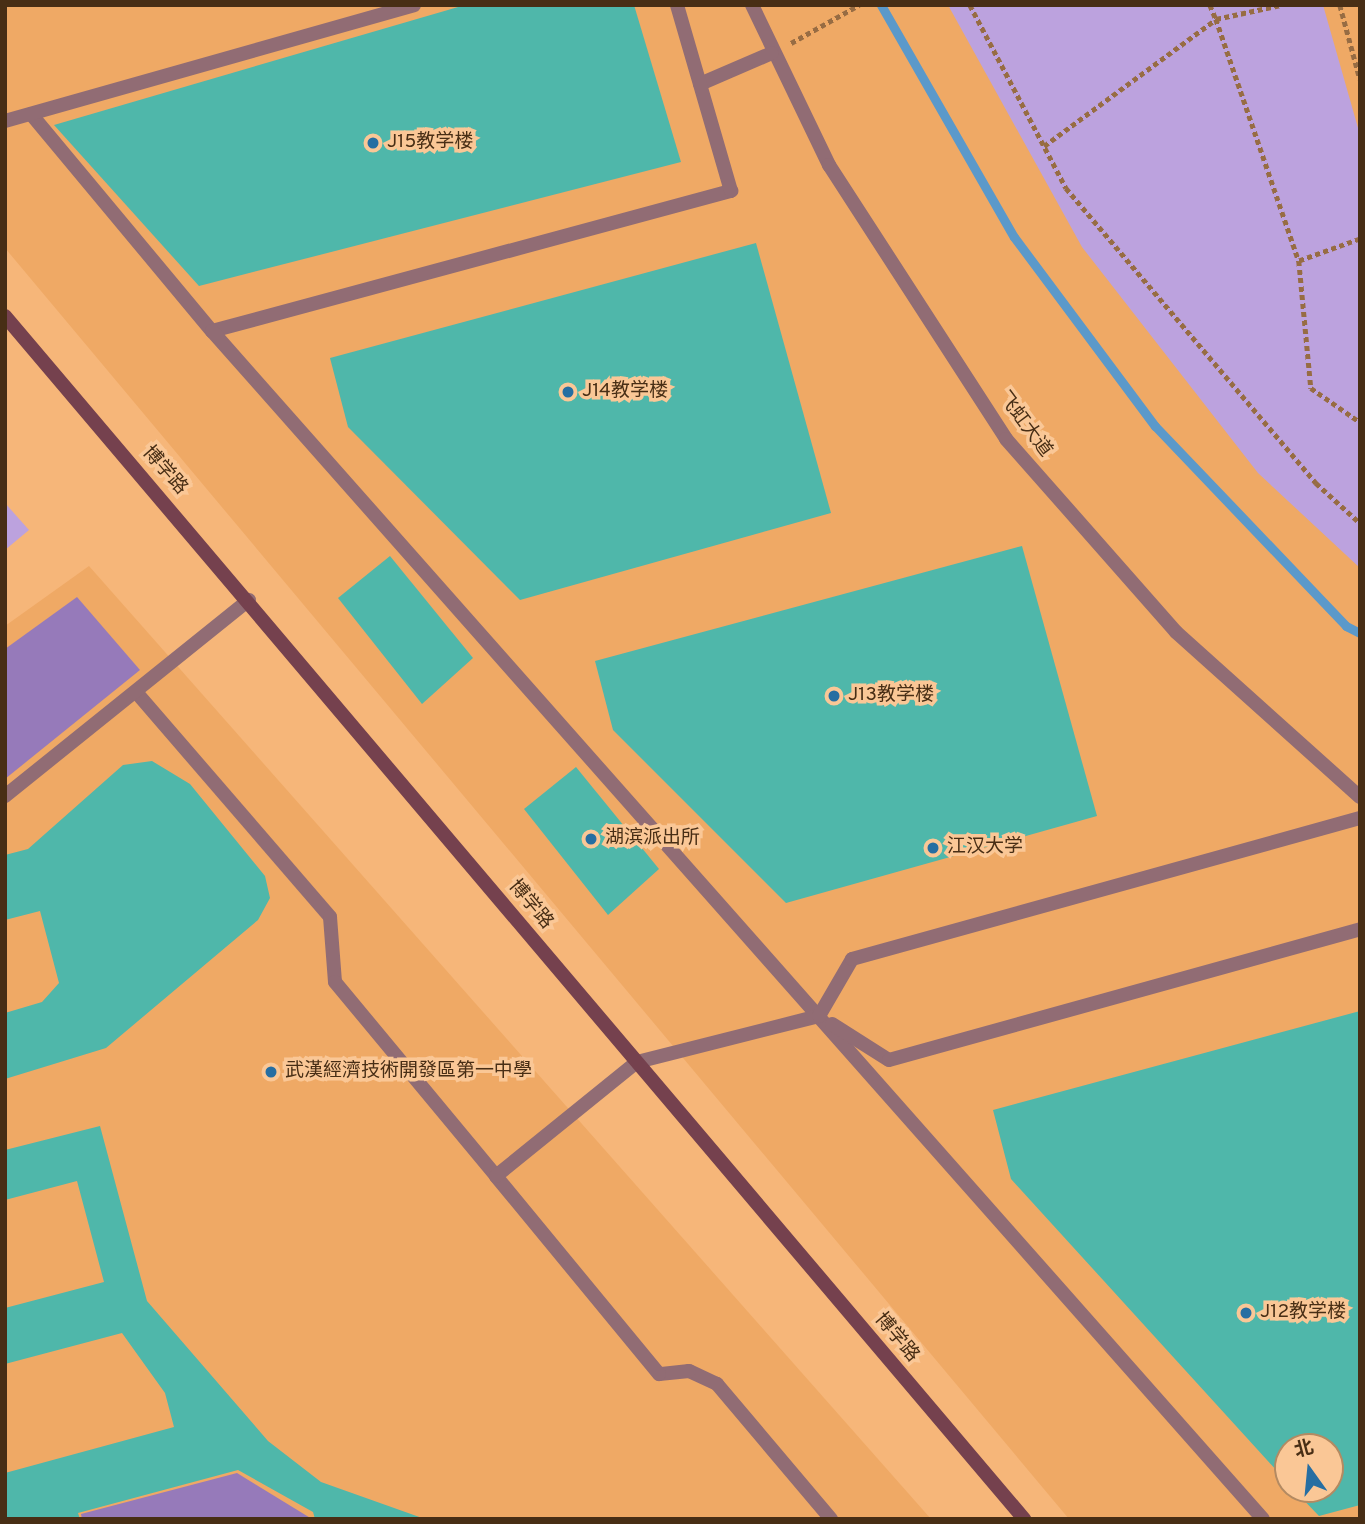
<!DOCTYPE html>
<meta charset="utf-8">
<style>
body{margin:0}
#map{position:relative;width:1365px;height:1524px;overflow:hidden;background:#f6b679;font-family:Overpass,"Noto Sans SC",sans-serif}
div>[style]{position:absolute}
.built>*{inset:0;background:#efa965}
.green>*{inset:0;background:#bca2de}
.forest>*{inset:0;background:#967aba}
.stream>*{height:9px;margin:-4.5px;padding:0 4.5px;transform-origin:4.5px;border-radius:4.5px;background:#5b99ca}
.building>*{inset:0;background:#4fb7aa}
.path>*{height:4.5px;margin-top:-2.25px;transform-origin:0;background:repeating-linear-gradient(90deg,#976c43 0 5px,transparent 0 8.5px)}
.lane>*{height:14px;margin:-7px;padding:0 7px;transform-origin:7px;border-radius:7px;background:#916c74}
.secondary>*{height:14px;margin:-7px;padding:0 7px;transform-origin:7px;border-radius:7px;background:#75414e}
.dots>*{width:19px;height:19px;translate:-50% -50%;box-sizing:border-box;border:4px solid #fac796;border-radius:50%}
span{translate:-50% -50%;white-space:nowrap;text-align:center;line-height:1.15;-webkit-text-stroke:7px #fac796;paint-order:stroke}
.poi-label{font-size:19px;color:#482e15}
.left{translate:0 -50%;text-align:left}
.street-label{font-size:19px;color:#482e15}
.frame{position:absolute;inset:0;border:7px solid #482e15;pointer-events:none}
.north{position:absolute;left:1274px;top:1433px;width:70px;height:70px;box-sizing:border-box;background:#fac796;border:2px solid #b38a62;border-radius:50%;rotate:345deg;font-size:19px;font-weight:700;line-height:28px;text-align:center;color:#482e15}
.north::after{content:'';display:block;margin:auto;width:24px;height:32px;background:#266ea2;clip-path:polygon(50% 0,100% 100%,50% 72%,0 100%)}
</style>
<div id="map">
<div class="built">
<i style="clip-path:polygon(evenodd,5px 5px,1360px 5px,1360px 1519px,1069px 1519px,5px 248px,5px 5px,1288px 1447px,1330px 1447px,1330px 1489px,1288px 1489px,1288px 1447px)"></i>
<i style="clip-path:polygon(89px 566px,931px 1519px,5px 1519px,5px 626px)"></i>
</div>
<div class="green">
<i style="clip-path:polygon(948px 5px,1323px 5px,1360px 135px,1360px 568px,1258px 473px,1082px 247px)"></i>
<i style="clip-path:polygon(5px 503px,29px 530px,5px 550px)"></i>
</div>
<div class="forest">
<i style="clip-path:polygon(77px 597px,140px 670px,5px 779px,5px 649px)"></i>
<i style="clip-path:polygon(237px 1473px,312px 1519px,82px 1519px,81px 1514px)"></i>
</div>
<div class="stream">
<i style="left:881px;top:5px;width:267px;rotate:60.2deg"></i>
<i style="left:1014px;top:237px;width:236px;rotate:53.3deg"></i>
<i style="left:1155px;top:426px;width:277px;rotate:46.3deg"></i>
<i style="left:1346px;top:626px;width:16px;rotate:27deg"></i>
</div>
<div class="building">
<i style="clip-path:polygon(465px 5px,634px 5px,681px 162px,199px 286px,54px 125px)"></i>
<i style="clip-path:polygon(756px 243px,831px 513px,520px 600px,348px 427px,330px 358px)"></i>
<i style="clip-path:polygon(1022px 546px,1097px 816px,786px 903px,613px 730px,595px 661px)"></i>
<i style="clip-path:polygon(390px 556px,473px 658px,422px 704px,338px 598px)"></i>
<i style="clip-path:polygon(152px 761px,190px 784px,265px 876px,270px 898px,258px 920px,106px 1048px,5px 1079px,5px 1013px,42px 1002px,59px 983px,40px 911px,5px 920px,5px 855px,28px 849px,123px 765px)"></i>
<i style="clip-path:polygon(576px 767px,659px 869px,608px 915px,524px 809px)"></i>
<i style="clip-path:polygon(1360px 1011px,1360px 1505px,1319px 1516px,1293px 1489px,1330px 1489px,1330px 1447px,1288px 1447px,1288px 1483px,1011px 1179px,993px 1110px)"></i>
<i style="clip-path:polygon(100px 1126px,147px 1301px,268px 1441px,321px 1482px,425px 1519px,315px 1519px,313px 1512px,238px 1470px,78px 1513px,80px 1519px,5px 1519px,5px 1473px,174px 1427px,165px 1393px,122px 1333px,5px 1364px,5px 1308px,104px 1282px,77px 1181px,5px 1200px,5px 1150px)"></i>
</div>
<div class="path">
<i style="left:970px;top:5px;width:207px;rotate:62.3deg"></i>
<i style="left:1066px;top:188px;width:387px;rotate:49.7deg"></i>
<i style="left:1316px;top:483px;width:59px;rotate:42.3deg"></i>
<i style="left:1210px;top:5px;width:15px;rotate:67deg"></i>
<i style="left:1216px;top:19px;width:66px;rotate:-12.2deg"></i>
<i style="left:1340px;top:5px;width:77px;rotate:74.9deg"></i>
<i style="left:791px;top:43px;width:78px;rotate:-29.2deg"></i>
<i style="left:1044px;top:146px;width:214px;rotate:-36.4deg"></i>
<i style="left:1216px;top:19px;width:256px;rotate:71.1deg"></i>
<i style="left:1360px;top:239px;width:65px;rotate:160.2deg"></i>
<i style="left:1299px;top:261px;width:128px;rotate:84.6deg"></i>
<i style="left:1311px;top:388px;width:60px;rotate:34.8deg"></i>
</div>
<div class="lane">
<i style="left:752px;top:5px;width:178px;rotate:64.3deg"></i>
<i style="left:829px;top:165px;width:326px;rotate:57.1deg"></i>
<i style="left:1006px;top:439px;width:257px;rotate:48.6deg"></i>
<i style="left:1176px;top:632px;width:247px;rotate:41.9deg"></i>
<i style="left:700px;top:84px;width:78px;rotate:-23.3deg"></i>
<i style="left:31px;top:114px;width:283px;rotate:50.2deg"></i>
<i style="left:212px;top:331px;width:538px;rotate:-15.1deg"></i>
<i style="left:731px;top:191px;width:194px;rotate:-106.2deg"></i>
<i style="left:5px;top:121px;width:425px;rotate:-15.8deg"></i>
<i style="left:212px;top:331px;width:1586px;rotate:48.5deg"></i>
<i style="left:136px;top:692px;width:297px;rotate:49.2deg"></i>
<i style="left:330px;top:917px;width:65px;rotate:85.6deg"></i>
<i style="left:335px;top:982px;width:252px;rotate:50.3deg"></i>
<i style="left:5px;top:796px;width:313px;rotate:-38.8deg"></i>
<i style="left:832px;top:1024px;width:67px;rotate:32.3deg"></i>
<i style="left:889px;top:1060px;width:489px;rotate:-15.5deg"></i>
<i style="left:831px;top:1519px;width:177px;rotate:-130.2deg"></i>
<i style="left:717px;top:1384px;width:31px;rotate:-155deg"></i>
<i style="left:689px;top:1371px;width:30px;rotate:174deg"></i>
<i style="left:659px;top:1374px;width:256px;rotate:-129.5deg"></i>
<i style="left:496px;top:1176px;width:181px;rotate:-39deg"></i>
<i style="left:637px;top:1062px;width:188px;rotate:-14.2deg"></i>
<i style="left:819px;top:1016px;width:66px;rotate:-59.9deg"></i>
<i style="left:852px;top:959px;width:527px;rotate:-15.51deg"></i>
</div>
<div class="secondary">
<i style="left:5px;top:316px;width:1577px;rotate:49.73deg"></i>
</div>
<div class="dots">
<i style="left:373px;top:143px;background:#266ea2"></i>
<i style="left:568px;top:392px;background:#266ea2"></i>
<i style="left:834px;top:696px;background:#266ea2"></i>
<i style="left:591px;top:839px;background:#266ea2"></i>
<i style="left:933px;top:848px;background:#266ea2"></i>
<i style="left:271px;top:1072px;background:#266ea2"></i>
<i style="left:1246px;top:1313px;background:#266ea2"></i>
</div>
<div class="poi-label">
<span class="left" style="left:387px;top:143px">J15教学楼</span>
<span class="left" style="left:582px;top:392px">J14教学楼</span>
<span class="left" style="left:848px;top:696px">J13教学楼</span>
<span class="left" style="left:605px;top:839px">湖滨派出所</span>
<span class="left" style="left:947px;top:848px">江汉大学</span>
<span class="left" style="left:285px;top:1072px">武漢經濟技術開發區第一中學</span>
<span class="left" style="left:1260px;top:1313px">J12教学楼</span>
</div>
<div class="street-label">
<span style="left:1024px;top:425px;rotate:53deg">飞虹大道</span>
<span style="left:164px;top:471px;rotate:49deg">博学路</span>
<span style="left:530px;top:905px;rotate:50deg">博学路</span>
<span style="left:896px;top:1338px;rotate:50deg">博学路</span>
</div>
<div class="frame"></div>
<div class="north">北</div>
</div>
